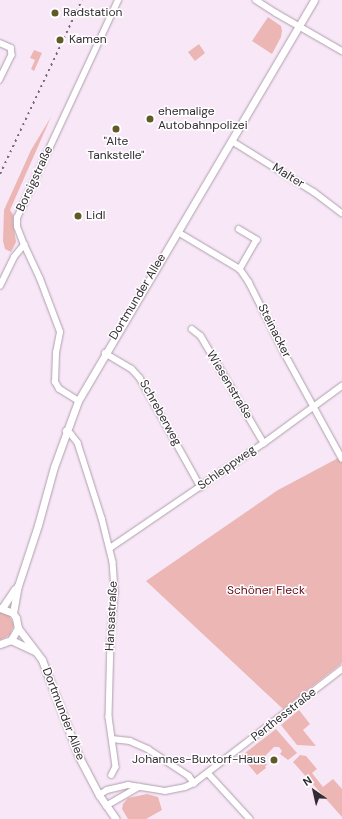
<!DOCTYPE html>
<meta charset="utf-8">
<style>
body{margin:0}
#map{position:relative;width:342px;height:819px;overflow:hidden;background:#f8e8f7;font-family:"DM Sans",sans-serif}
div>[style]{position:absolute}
.green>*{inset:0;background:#ecb6b4}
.roads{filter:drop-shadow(0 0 1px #ae9ead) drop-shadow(0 0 1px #ae9ead)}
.street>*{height:5.5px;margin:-2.75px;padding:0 2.75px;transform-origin:2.75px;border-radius:2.75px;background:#fff}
.secondary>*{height:7px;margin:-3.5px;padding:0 3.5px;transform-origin:3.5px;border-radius:3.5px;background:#fff}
.rail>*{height:2px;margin-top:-1px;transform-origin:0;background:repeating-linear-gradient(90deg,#756c75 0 2px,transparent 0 6px)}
.dots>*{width:11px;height:11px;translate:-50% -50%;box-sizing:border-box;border:2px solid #fff;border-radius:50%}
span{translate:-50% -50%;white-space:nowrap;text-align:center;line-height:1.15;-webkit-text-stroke:3px #fff;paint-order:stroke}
.poi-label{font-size:12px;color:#332d33}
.left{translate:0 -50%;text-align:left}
.right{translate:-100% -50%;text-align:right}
.street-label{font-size:12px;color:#332d33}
.park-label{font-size:12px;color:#610a16}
.north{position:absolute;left:294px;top:771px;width:40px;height:40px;-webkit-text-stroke:3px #fff;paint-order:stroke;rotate:326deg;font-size:11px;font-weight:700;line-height:16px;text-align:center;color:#332d33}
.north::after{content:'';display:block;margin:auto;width:14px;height:18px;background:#332d33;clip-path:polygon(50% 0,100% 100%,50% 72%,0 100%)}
</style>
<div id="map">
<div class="green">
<i style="clip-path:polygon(268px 17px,281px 26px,282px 31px,281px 37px,272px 54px,252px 41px)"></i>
<i style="clip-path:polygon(199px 44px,205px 53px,195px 61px,188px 52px)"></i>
<i style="clip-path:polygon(34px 50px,42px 53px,34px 71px,31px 69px,35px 60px,30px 58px)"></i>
<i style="clip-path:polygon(51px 117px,10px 210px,14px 216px,13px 222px,16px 242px,11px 252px,5px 249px,3px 241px,4px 210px,31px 150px)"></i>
<i style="clip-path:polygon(342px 456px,342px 663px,283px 709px,146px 581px,278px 490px)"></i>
<i style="clip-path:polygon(0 612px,9px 615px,14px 625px,10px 635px,0 640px)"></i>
<i style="clip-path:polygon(299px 710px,310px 724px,303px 730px,316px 746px,297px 745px,281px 725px)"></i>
<i style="clip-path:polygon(276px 729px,297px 753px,288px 760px,280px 754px,282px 751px,279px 747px,274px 747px,263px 758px,267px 765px,265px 766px,266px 768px,257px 775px,241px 756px)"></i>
<i style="clip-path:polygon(300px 755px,306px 756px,317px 769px,312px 773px,323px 787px,333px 779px,342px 789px,342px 817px,293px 762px)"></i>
<i style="clip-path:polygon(147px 794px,158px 797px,162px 810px,146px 819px,128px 819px,122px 809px,123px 804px,128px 798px)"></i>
</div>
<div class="roads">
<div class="street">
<i style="left:256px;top:0;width:24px;rotate:33deg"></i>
<i style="left:276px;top:13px;width:76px;rotate:29.9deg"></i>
<i style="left:0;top:43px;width:12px;rotate:24deg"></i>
<i style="left:11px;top:48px;width:7px;rotate:82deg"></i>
<i style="left:12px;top:55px;width:28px;rotate:116deg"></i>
<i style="left:232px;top:141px;width:97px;rotate:31.9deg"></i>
<i style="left:314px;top:192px;width:35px;rotate:37deg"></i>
<i style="left:239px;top:229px;width:21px;rotate:31deg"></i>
<i style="left:257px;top:240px;width:34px;rotate:120deg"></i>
<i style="left:178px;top:232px;width:72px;rotate:30.8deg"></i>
<i style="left:240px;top:269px;width:16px;rotate:55deg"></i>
<i style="left:249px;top:282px;width:80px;rotate:63.4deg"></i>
<i style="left:285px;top:354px;width:119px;rotate:61.3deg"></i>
<i style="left:0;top:286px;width:32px;rotate:-64deg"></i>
<i style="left:14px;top:257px;width:16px;rotate:-50deg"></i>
<i style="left:192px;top:329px;width:11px;rotate:38deg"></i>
<i style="left:201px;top:336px;width:124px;rotate:59.5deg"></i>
<i style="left:105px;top:353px;width:31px;rotate:31deg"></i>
<i style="left:132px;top:369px;width:12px;rotate:48deg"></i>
<i style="left:140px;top:378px;width:125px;rotate:60.8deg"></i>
<i style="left:78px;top:401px;width:22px;rotate:-148deg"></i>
<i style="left:59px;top:389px;width:8px;rotate:-120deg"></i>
<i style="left:55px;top:382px;width:29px;rotate:-88deg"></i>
<i style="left:56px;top:353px;width:21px;rotate:-79deg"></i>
<i style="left:60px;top:332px;width:57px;rotate:-110.7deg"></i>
<i style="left:40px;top:279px;width:38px;rotate:-115deg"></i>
<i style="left:24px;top:245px;width:19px;rotate:-111deg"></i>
<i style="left:17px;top:227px;width:9px;rotate:-90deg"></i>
<i style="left:17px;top:218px;width:240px;rotate:-65.1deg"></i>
<i style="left:66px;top:431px;width:6px;rotate:31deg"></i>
<i style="left:71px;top:434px;width:11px;rotate:52deg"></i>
<i style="left:78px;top:443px;width:79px;rotate:72.3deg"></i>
<i style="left:102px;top:518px;width:45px;rotate:76deg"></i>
<i style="left:113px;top:562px;width:30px;rotate:86deg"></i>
<i style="left:115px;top:592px;width:48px;rotate:94.8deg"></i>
<i style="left:111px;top:640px;width:77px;rotate:91.5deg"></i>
<i style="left:109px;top:717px;width:50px;rotate:82deg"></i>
<i style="left:116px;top:767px;width:9px;rotate:117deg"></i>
<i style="left:110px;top:548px;width:186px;rotate:-34.3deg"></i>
<i style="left:264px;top:443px;width:97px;rotate:-36.2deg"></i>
<i style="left:112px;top:739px;width:18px;rotate:6deg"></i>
<i style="left:130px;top:741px;width:20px;rotate:24deg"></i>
<i style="left:148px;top:749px;width:49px;rotate:33.4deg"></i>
<i style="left:189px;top:776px;width:9px;rotate:54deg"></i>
<i style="left:208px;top:773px;width:62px;rotate:47.6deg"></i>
<i style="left:99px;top:795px;width:9px;rotate:-32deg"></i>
<i style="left:107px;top:790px;width:22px;rotate:-13deg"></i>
<i style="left:128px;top:785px;width:37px;rotate:9deg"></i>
<i style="left:165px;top:791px;width:20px;rotate:-11deg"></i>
<i style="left:185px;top:787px;width:10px;rotate:-24deg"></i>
<i style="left:194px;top:783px;width:187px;rotate:-37.6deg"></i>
<i style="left:106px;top:806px;width:38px;rotate:-30deg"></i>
</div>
<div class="secondary">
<i style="left:0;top:608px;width:14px;rotate:21deg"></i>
<i style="left:13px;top:613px;width:6px;rotate:59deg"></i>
<i style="left:16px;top:618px;width:10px;rotate:79deg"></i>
<i style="left:18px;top:628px;width:14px;rotate:120deg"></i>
<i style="left:11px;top:640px;width:12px;rotate:160deg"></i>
<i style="left:2px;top:608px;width:23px;rotate:-56deg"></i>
<i style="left:13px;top:613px;width:27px;rotate:-80deg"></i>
<i style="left:18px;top:586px;width:64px;rotate:-71.8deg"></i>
<i style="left:38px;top:525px;width:60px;rotate:-74.6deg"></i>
<i style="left:54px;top:467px;width:70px;rotate:-70deg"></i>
<i style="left:78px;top:401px;width:465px;rotate:-59.5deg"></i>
<i style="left:18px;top:628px;width:40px;rotate:53deg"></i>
<i style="left:42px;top:660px;width:104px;rotate:69.1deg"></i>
<i style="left:79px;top:757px;width:43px;rotate:62.2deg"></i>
<i style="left:99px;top:795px;width:29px;rotate:55deg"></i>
<i style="left:11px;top:640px;width:26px;rotate:25deg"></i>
</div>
</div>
<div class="rail">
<i style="left:0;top:174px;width:192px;rotate:-64.8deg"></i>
</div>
<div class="dots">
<i style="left:55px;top:13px;background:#625a26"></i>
<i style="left:60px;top:40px;background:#625a26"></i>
<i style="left:150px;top:119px;background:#625a26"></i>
<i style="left:116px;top:129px;background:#625a26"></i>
<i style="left:78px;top:216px;background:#625a26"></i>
<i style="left:274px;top:760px;background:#625a26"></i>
</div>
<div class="poi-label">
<span class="left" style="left:63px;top:13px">Radstation</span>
<span class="left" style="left:69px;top:40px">Kamen</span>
<span class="left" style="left:158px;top:119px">ehemalige<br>Autobahnpolizei</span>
<span style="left:116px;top:149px">"Alte<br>Tankstelle"</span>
<span class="left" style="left:86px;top:216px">Lidl</span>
<span class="right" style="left:266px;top:760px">Johannes-Buxtorf-Haus</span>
</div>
<div class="street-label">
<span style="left:288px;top:176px;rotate:32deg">Malter</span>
<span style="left:35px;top:179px;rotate:-65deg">Borsigstraße</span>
<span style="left:138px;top:297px;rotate:-59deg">Dortmunder Allee</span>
<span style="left:274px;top:331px;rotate:63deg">Steinacker</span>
<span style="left:229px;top:385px;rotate:59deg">Wiesenstraße</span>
<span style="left:160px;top:413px;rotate:61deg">Schreberweg</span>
<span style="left:227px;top:468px;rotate:-35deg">Schleppweg</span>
<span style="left:112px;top:616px;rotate:-87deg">Hansastraße</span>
<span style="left:63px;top:714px;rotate:69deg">Dortmunder Allee</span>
<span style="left:284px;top:715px;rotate:-38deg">Perthesstraße</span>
</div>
<div class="park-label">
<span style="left:266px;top:591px">Schöner Fleck</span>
</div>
<div class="north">N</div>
</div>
